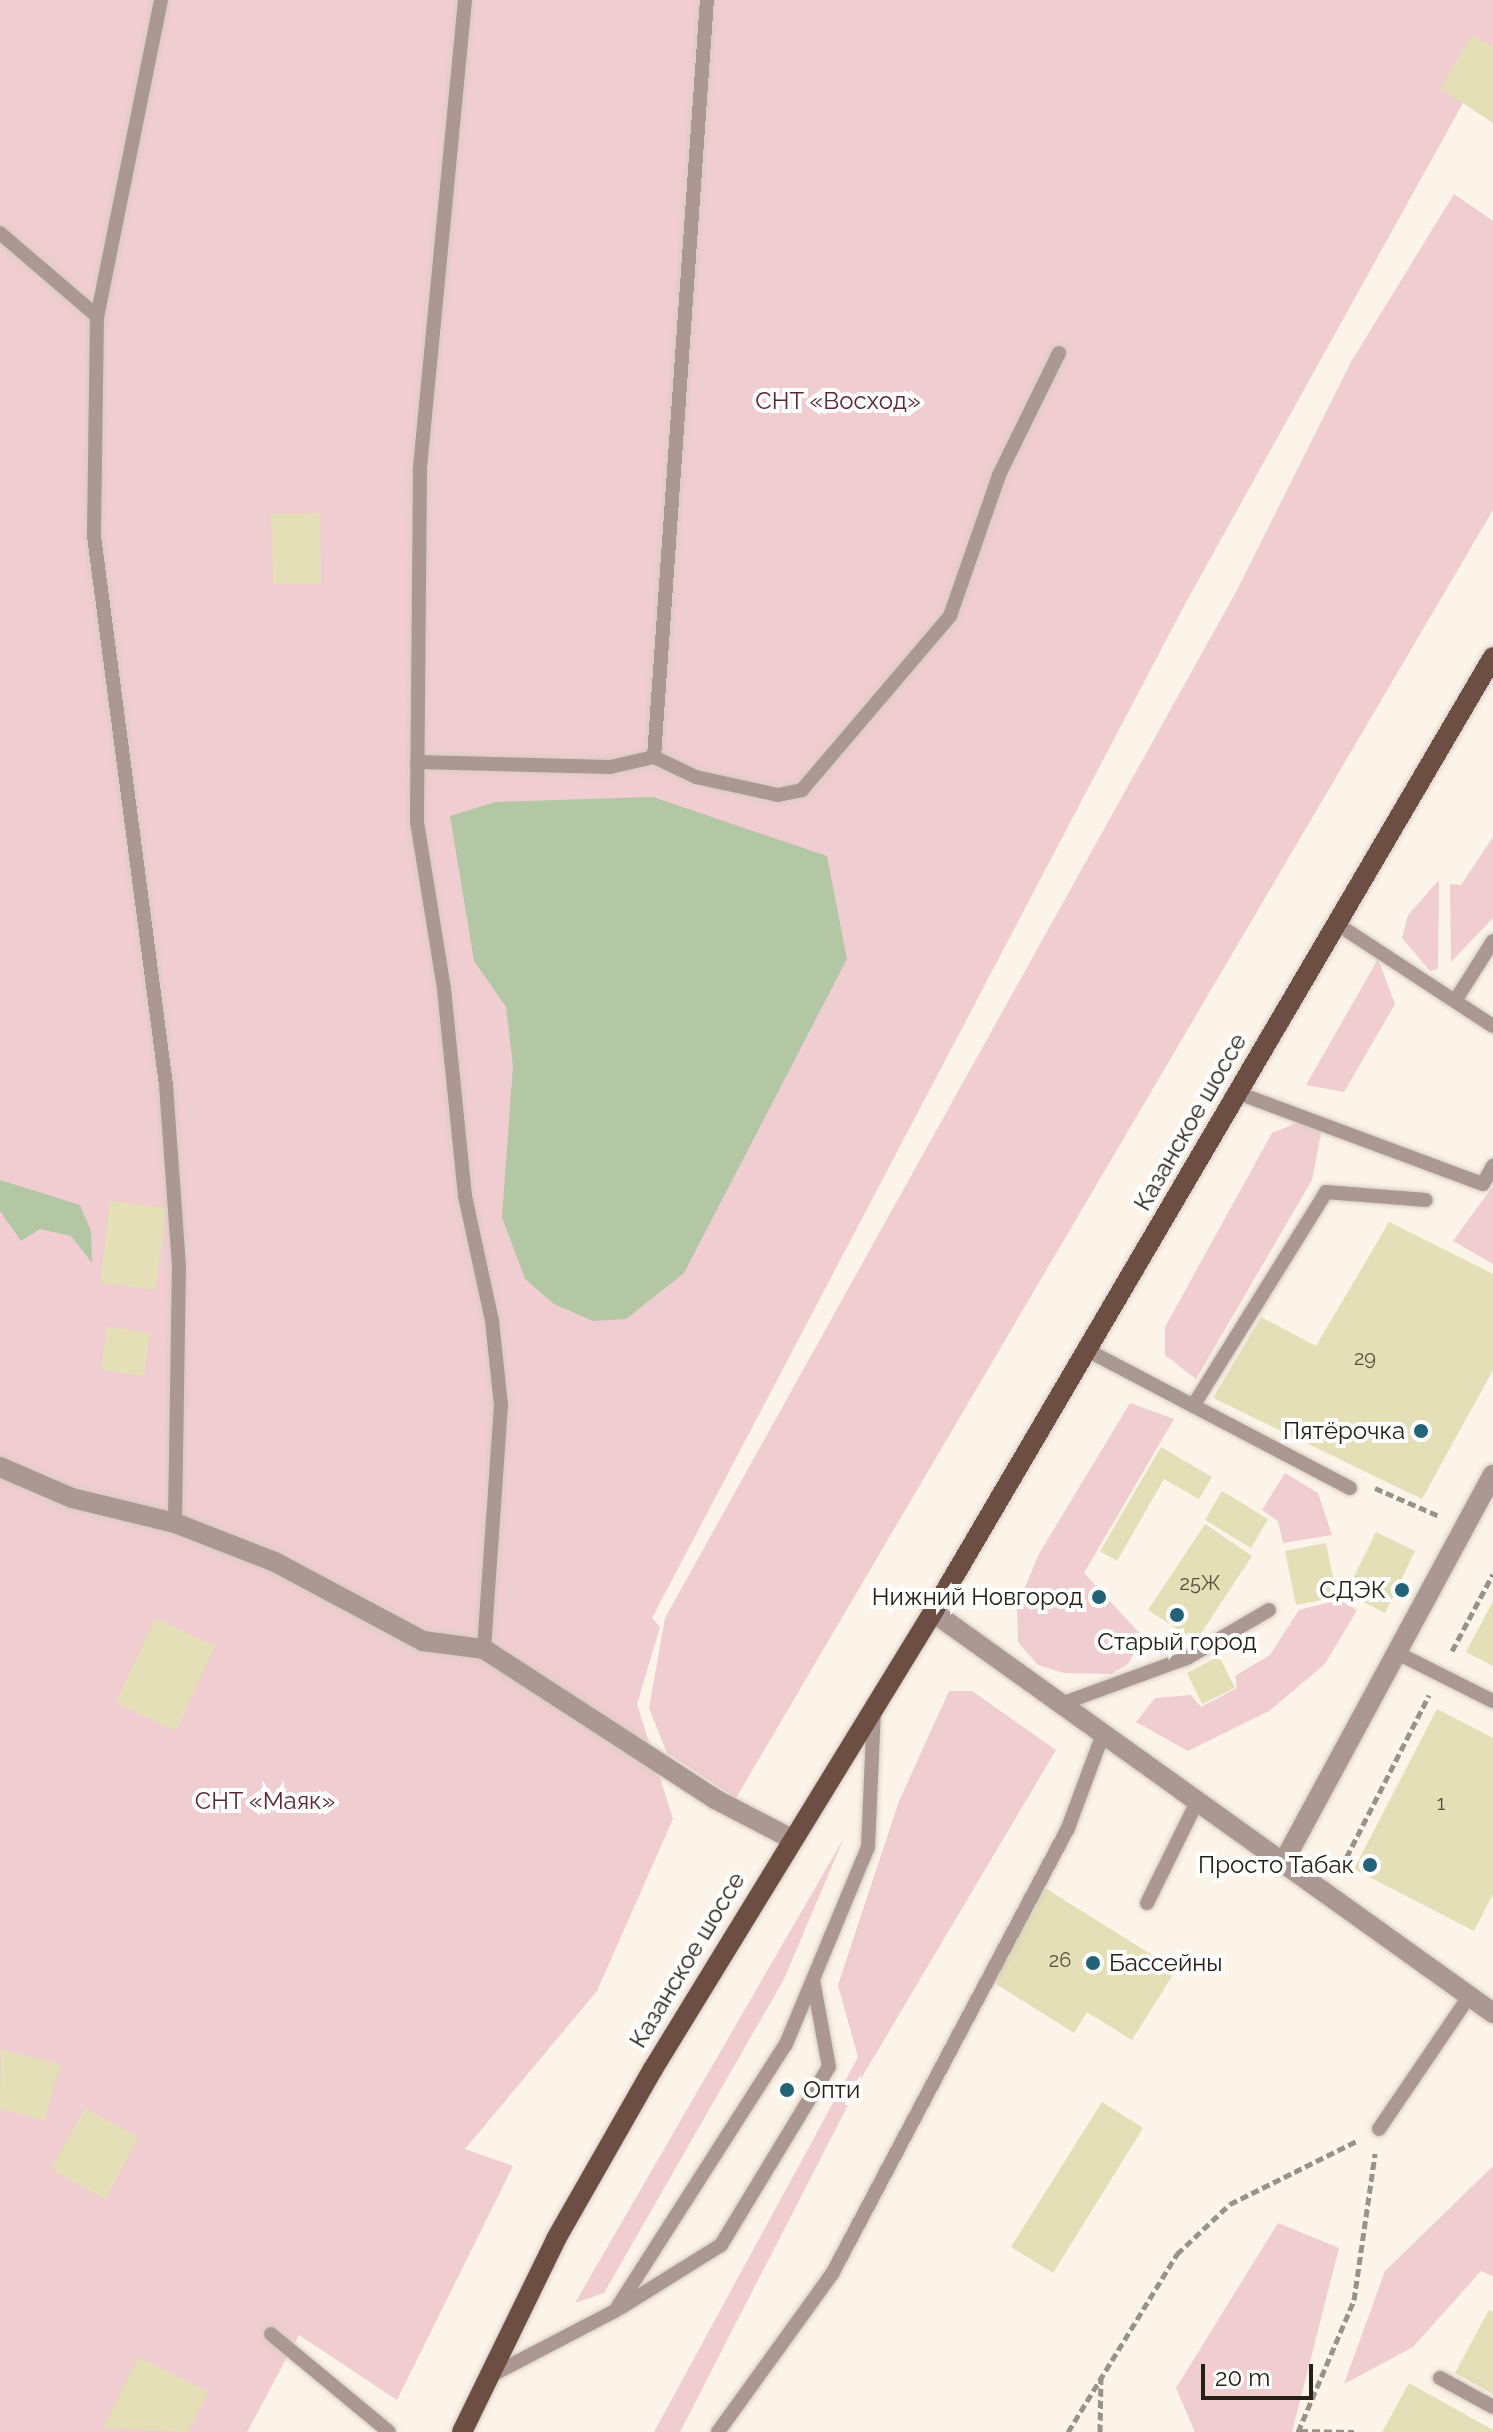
<!DOCTYPE html>
<meta charset="utf-8">
<style>
body{margin:0}
#map{position:relative;width:1493px;height:2432px;overflow:hidden;background:#fcf3e9;font-family:Raleway,sans-serif}
div>[style]{position:absolute}
.green>*{inset:0;background:#efcdd1}
.water>*{inset:0;background:#b3c7a4}
.building>*{inset:0;background:#e4dfb7}
.path>*{height:5px;margin-top:-2.5px;transform-origin:0;background:repeating-linear-gradient(90deg,#9a9289 0 8px,transparent 0 12px)}
.roads{filter:drop-shadow(0 0 2px #d6cdc3) drop-shadow(0 0 2px #d6cdc3)}
.lane>*{height:14px;margin:-7px;padding:0 7px;transform-origin:7px;border-radius:7px;background:#ab9892}
.street>*{height:20px;margin:-10px;padding:0 10px;transform-origin:10px;border-radius:10px;background:#ab9892}
.primary>*{height:20px;margin:-10px;padding:0 10px;transform-origin:10px;border-radius:10px;background:#6c4e43}
.dots>*{width:22px;height:22px;translate:-50% -50%;box-sizing:border-box;border:4px solid #fff;border-radius:50%}
span{translate:-50% -50%;white-space:nowrap;text-align:center;line-height:1.15;-webkit-text-stroke:8px #fff;paint-order:stroke}
.number-label{font-size:20px;color:#56503f}
.number-label span{-webkit-text-stroke-width:0}
.park-label{font-size:24px;color:#5e2632}
.street-label{font-size:24px;color:#272017}
.poi-label{font-size:24px;color:#272017}
.right{translate:-100% -50%;text-align:right}
.left{translate:0 -50%;text-align:left}
.scale{position:absolute;left:1201px;top:2364px;width:112px;height:36px;box-sizing:border-box;border:4px solid #272017;border-top:0;padding-left:10px;font-size:24px;line-height:28px;white-space:nowrap;color:#272017;-webkit-text-stroke:6px #fff;paint-order:stroke}
</style>
<div id="map">
<div class="green">
<i style="clip-path:polygon(0 0,1493px 0,1493px 49px,1184px 606px,652px 1618px,660px 1627px,637px 1704px,673px 1819px,597px 1991px,465px 2149px,513px 2166px,397px 2400px,299px 2335px,247px 2432px,0 2432px)"></i>
<i style="clip-path:polygon(1454px 194px,1493px 221px,1493px 510px,736px 1798px,667px 1753px,649px 1708px,665px 1618px,1237px 590px,1351px 362px)"></i>
<i style="clip-path:polygon(1493px 837px,1493px 918px,1451px 962px,1450px 884px,1461px 885px)"></i>
<i style="clip-path:polygon(1439px 880px,1438px 969px,1430px 971px,1402px 938px,1408px 915px)"></i>
<i style="clip-path:polygon(1378px 959px,1395px 1004px,1344px 1092px,1306px 1085px)"></i>
<i style="clip-path:polygon(1296px 1123px,1322px 1128px,1312px 1180px,1196px 1379px,1165px 1355px,1165px 1327px,1272px 1133px)"></i>
<i style="clip-path:polygon(1493px 1186px,1493px 1264px,1453px 1241px)"></i>
<i style="clip-path:polygon(1130px 1403px,1174px 1419px,1084px 1573px,1143px 1637px,1128px 1664px,1111px 1674px,1064px 1673px,1038px 1665px,1018px 1642px,1017px 1606px,1039px 1554px)"></i>
<i style="clip-path:polygon(1285px 1473px,1318px 1493px,1332px 1535px,1283px 1543px,1278px 1521px,1262px 1510px)"></i>
<i style="clip-path:polygon(1339px 1600px,1357px 1610px,1325px 1664px,1269px 1711px,1188px 1751px,1136px 1722px,1155px 1698px,1191px 1695px,1201px 1707px,1237px 1688px,1235px 1676px,1270px 1655px,1299px 1610px)"></i>
<i style="clip-path:polygon(949px 1691px,972px 1691px,1056px 1750px,865px 2072px,680px 2432px,654px 2432px,858px 2057px,838px 1985px,899px 1801px)"></i>
<i style="clip-path:polygon(844px 1838px,784px 1979px,604px 2293px,575px 2303px)"></i>
<i style="clip-path:polygon(1493px 2166px,1493px 2276px,1481px 2271px,1413px 2347px,1344px 2384px,1385px 2271px)"></i>
<i style="clip-path:polygon(1278px 2223px,1339px 2248px,1292px 2432px,1195px 2432px,1176px 2388px)"></i>
</div>
<div class="water">
<i style="clip-path:polygon(653px 797px,827px 856px,847px 959px,684px 1273px,626px 1319px,593px 1321px,554px 1304px,525px 1279px,502px 1217px,513px 1066px,506px 1007px,474px 961px,450px 816px,495px 802px)"></i>
<i style="clip-path:polygon(0 1180px,80px 1205px,91px 1231px,92px 1263px,71px 1236px,40px 1229px,21px 1241px,0 1211px)"></i>
</div>
<div class="building">
<i style="clip-path:polygon(1472px 35px,1493px 47px,1493px 123px,1440px 88px)"></i>
<i style="clip-path:polygon(320px 513px,321px 584px,273px 584px,271px 514px)"></i>
<i style="clip-path:polygon(110px 1201px,166px 1208px,156px 1290px,100px 1283px)"></i>
<i style="clip-path:polygon(1389px 1222px,1493px 1274px,1493px 1370px,1422px 1499px,1213px 1398px,1261px 1317px,1316px 1346px)"></i>
<i style="clip-path:polygon(107px 1326px,150px 1333px,144px 1376px,101px 1370px)"></i>
<i style="clip-path:polygon(1161px 1447px,1212px 1477px,1199px 1499px,1164px 1479px,1117px 1561px,1100px 1551px)"></i>
<i style="clip-path:polygon(1222px 1491px,1268px 1519px,1251px 1548px,1205px 1520px)"></i>
<i style="clip-path:polygon(1205px 1524px,1252px 1556px,1196px 1641px,1148px 1610px)"></i>
<i style="clip-path:polygon(1376px 1532px,1415px 1551px,1385px 1613px,1346px 1593px)"></i>
<i style="clip-path:polygon(1326px 1543px,1337px 1597px,1296px 1605px,1285px 1551px)"></i>
<i style="clip-path:polygon(1493px 1601px,1493px 1666px,1466px 1652px)"></i>
<i style="clip-path:polygon(155px 1618px,215px 1646px,176px 1731px,116px 1703px)"></i>
<i style="clip-path:polygon(1219px 1656px,1235px 1688px,1202px 1704px,1187px 1673px)"></i>
<i style="clip-path:polygon(1437px 1709px,1493px 1738px,1493px 1894px,1474px 1931px,1354px 1869px)"></i>
<i style="clip-path:polygon(1045px 1888px,1176px 1970px,1132px 2040px,1087px 2012px,1074px 2033px,988px 1979px)"></i>
<i style="clip-path:polygon(1px 2049px,60px 2064px,45px 2120px,0 2109px)"></i>
<i style="clip-path:polygon(1102px 2102px,1143px 2128px,1053px 2273px,1011px 2247px)"></i>
<i style="clip-path:polygon(85px 2108px,139px 2138px,105px 2199px,51px 2169px)"></i>
<i style="clip-path:polygon(1489px 2310px,1493px 2312px,1493px 2394px,1455px 2373px)"></i>
<i style="clip-path:polygon(138px 2357px,208px 2392px,188px 2432px,103px 2428px)"></i>
<i style="clip-path:polygon(1409px 2383px,1493px 2430px,1493px 2432px,1382px 2432px)"></i>
</div>
<div class="path">
<i style="left:1375px;top:1488px;width:70px;rotate:23.6deg"></i>
<i style="left:1452px;top:1651px;width:87px;rotate:-62deg"></i>
<i style="left:1341px;top:1868px;width:194px;rotate:-63deg"></i>
<i style="left:1300px;top:2431px;width:54px;rotate:1.1deg"></i>
<i style="left:1068px;top:2432px;width:209px;rotate:-58.5deg"></i>
<i style="left:1177px;top:2254px;width:73px;rotate:-43.3deg"></i>
<i style="left:1230px;top:2204px;width:142px;rotate:-26.4deg"></i>
<i style="left:1100px;top:2432px;width:55px;rotate:-89deg"></i>
<i style="left:1298px;top:2432px;width:143px;rotate:-67deg"></i>
<i style="left:1354px;top:2300px;width:148px;rotate:-81.8deg"></i>
</div>
<div class="roads">
<div class="lane">
<i style="left:161px;top:0;width:322px;rotate:101.4deg"></i>
<i style="left:97px;top:316px;width:220px;rotate:90.8deg"></i>
<i style="left:94px;top:536px;width:554px;rotate:82.53deg"></i>
<i style="left:166px;top:1085px;width:180px;rotate:85.9deg"></i>
<i style="left:179px;top:1265px;width:258px;rotate:90.9deg"></i>
<i style="left:465px;top:0;width:473px;rotate:95.5deg"></i>
<i style="left:420px;top:471px;width:351px;rotate:90.5deg"></i>
<i style="left:417px;top:822px;width:169px;rotate:80.8deg"></i>
<i style="left:444px;top:989px;width:208px;rotate:84.2deg"></i>
<i style="left:465px;top:1196px;width:128px;rotate:77.8deg"></i>
<i style="left:492px;top:1321px;width:84px;rotate:83.9deg"></i>
<i style="left:501px;top:1405px;width:245px;rotate:94deg"></i>
<i style="left:0;top:233px;width:128px;rotate:40.6deg"></i>
<i style="left:654px;top:757px;width:759px;rotate:-86deg"></i>
<i style="left:417px;top:762px;width:193px;rotate:1.5deg"></i>
<i style="left:610px;top:767px;width:45px;rotate:-12.8deg"></i>
<i style="left:654px;top:757px;width:47px;rotate:25.5deg"></i>
<i style="left:696px;top:777px;width:84px;rotate:12.4deg"></i>
<i style="left:778px;top:795px;width:25px;rotate:-12deg"></i>
<i style="left:802px;top:790px;width:228px;rotate:-49.6deg"></i>
<i style="left:950px;top:616px;width:149px;rotate:-70.8deg"></i>
<i style="left:999px;top:475px;width:136px;rotate:-63.8deg"></i>
<i style="left:1337px;top:924px;width:186px;rotate:33.2deg"></i>
<i style="left:1455px;top:1001px;width:71px;rotate:-57.7deg"></i>
<i style="left:1238px;top:1093px;width:261px;rotate:20.4deg"></i>
<i style="left:1483px;top:1184px;width:21px;rotate:-61deg"></i>
<i style="left:1087px;top:1350px;width:297px;rotate:27.7deg"></i>
<i style="left:1193px;top:1406px;width:252px;rotate:-58.1deg"></i>
<i style="left:1326px;top:1192px;width:100px;rotate:4.6deg"></i>
<i style="left:1399px;top:1654px;width:105px;rotate:26.6deg"></i>
<i style="left:1061px;top:1704px;width:134px;rotate:-20.1deg"></i>
<i style="left:1187px;top:1658px;width:95px;rotate:-30.3deg"></i>
<i style="left:1147px;top:1903px;width:113px;rotate:-63.7deg"></i>
<i style="left:1379px;top:2129px;width:158px;rotate:-55.8deg"></i>
<i style="left:620px;top:2308px;width:119px;rotate:-32deg"></i>
<i style="left:721px;top:2245px;width:208px;rotate:-58.8deg"></i>
<i style="left:829px;top:2067px;width:88px;rotate:-100.4deg"></i>
<i style="left:271px;top:2334px;width:153px;rotate:39.7deg"></i>
<i style="left:490px;top:2376px;width:141px;rotate:-27.5deg"></i>
<i style="left:615px;top:2311px;width:317px;rotate:-57.4deg"></i>
<i style="left:786px;top:2044px;width:213px;rotate:-67.4deg"></i>
<i style="left:868px;top:1847px;width:136px;rotate:-87.5deg"></i>
<i style="left:1440px;top:2378px;width:60px;rotate:28.7deg"></i>
<i style="left:718px;top:2432px;width:195px;rotate:-54.2deg"></i>
<i style="left:832px;top:2274px;width:505px;rotate:-62.11deg"></i>
<i style="left:1068px;top:1828px;width:100px;rotate:-69.6deg"></i>
</div>
<div class="street">
<i style="left:0;top:1467px;width:78px;rotate:23.3deg"></i>
<i style="left:72px;top:1498px;width:106px;rotate:13.6deg"></i>
<i style="left:175px;top:1523px;width:107px;rotate:21.3deg"></i>
<i style="left:275px;top:1562px;width:168px;rotate:28.1deg"></i>
<i style="left:423px;top:1641px;width:62px;rotate:7.5deg"></i>
<i style="left:484px;top:1649px;width:275px;rotate:33deg"></i>
<i style="left:715px;top:1799px;width:85px;rotate:27.5deg"></i>
<i style="left:933px;top:1612px;width:689px;rotate:35.61deg"></i>
<i style="left:1284px;top:1861px;width:439px;rotate:-61.6deg"></i>
</div>
<div class="primary">
<i style="left:462px;top:2432px;width:215px;rotate:-64deg"></i>
<i style="left:556px;top:2239px;width:196px;rotate:-60.3deg"></i>
<i style="left:653px;top:2069px;width:536px;rotate:-58.5deg"></i>
<i style="left:933px;top:1612px;width:1107px;rotate:-59.61deg"></i>
</div>
</div>
<div class="dots">
<i style="left:1421px;top:1431px;background:#246278"></i>
<i style="left:1402px;top:1590px;background:#246278"></i>
<i style="left:1099px;top:1597px;background:#246278"></i>
<i style="left:1177px;top:1615px;background:#246278"></i>
<i style="left:1370px;top:1865px;background:#246278"></i>
<i style="left:1093px;top:1963px;background:#246278"></i>
<i style="left:787px;top:2090px;background:#246278"></i>
</div>
<div class="number-label">
<span style="left:1365px;top:1358px">29</span>
<span style="left:1200px;top:1583px">25Ж</span>
<span style="left:1441px;top:1803px">1</span>
<span style="left:1060px;top:1960px">26</span>
</div>
<div class="park-label">
<span style="left:838px;top:401px">СНТ «Восход»</span>
<span style="left:265px;top:1801px">СНТ «Маяк»</span>
</div>
<div class="street-label">
<span style="left:1190px;top:1122px;rotate:-60deg">Казанское шоссе</span>
<span style="left:687px;top:1960px;rotate:-59deg">Казанское шоссе</span>
</div>
<div class="poi-label">
<span class="right" style="left:1405px;top:1431px">Пятёрочка</span>
<span class="right" style="left:1386px;top:1590px">СДЭК</span>
<span class="right" style="left:1083px;top:1597px">Нижний Новгород</span>
<span style="left:1177px;top:1642px">Старый город</span>
<span class="right" style="left:1354px;top:1865px">Просто Табак</span>
<span class="left" style="left:1109px;top:1963px">Бассейны</span>
<span class="left" style="left:803px;top:2090px">Опти</span>
</div>
<div class="scale">20 m</div>
</div>
